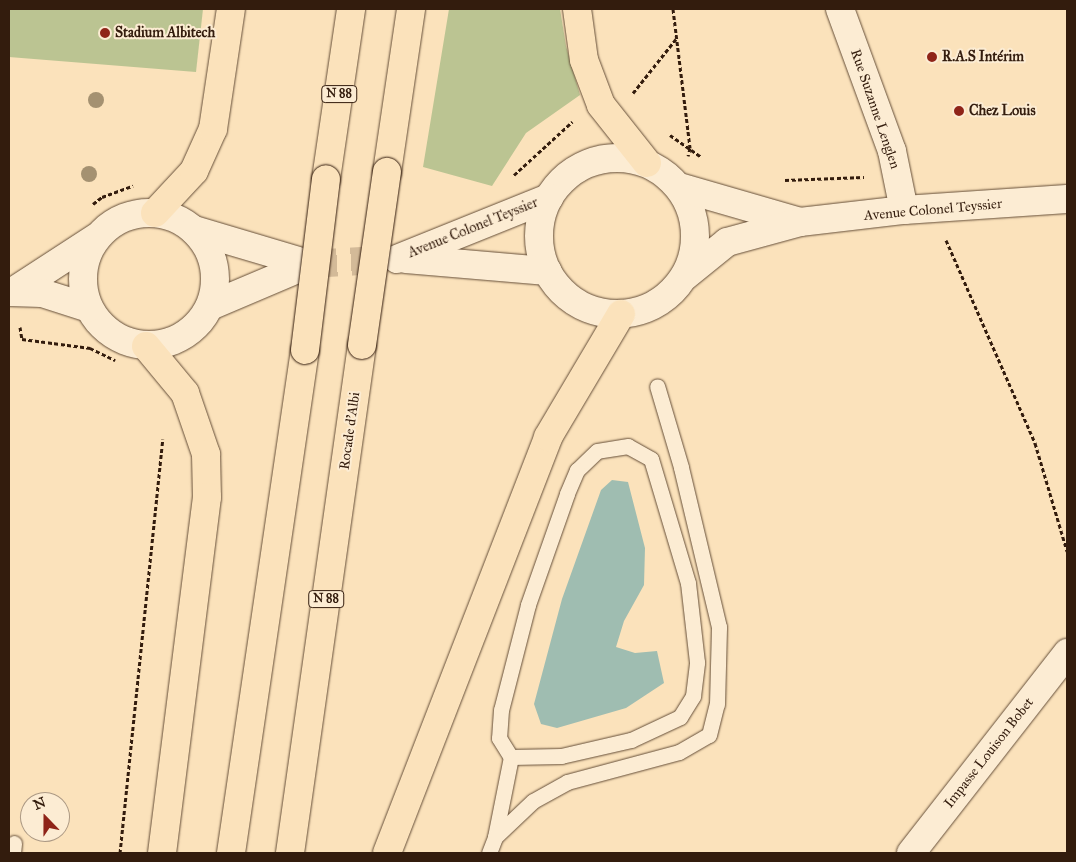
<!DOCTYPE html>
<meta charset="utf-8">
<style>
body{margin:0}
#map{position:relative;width:1076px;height:862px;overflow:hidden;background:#fbe2bb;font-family:"IM FELL Great Primer",serif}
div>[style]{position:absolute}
.green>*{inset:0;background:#bbc492}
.water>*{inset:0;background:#9fbdb1}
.secondary-tunnel>*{height:28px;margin-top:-14px;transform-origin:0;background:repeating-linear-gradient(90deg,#d3ba98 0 28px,transparent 0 42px)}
.path>*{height:3px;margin-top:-1.5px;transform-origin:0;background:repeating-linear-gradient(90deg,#331c0d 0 4px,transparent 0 6.5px)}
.roads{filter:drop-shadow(0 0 1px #654e38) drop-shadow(0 0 1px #654e38)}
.service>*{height:15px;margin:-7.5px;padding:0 7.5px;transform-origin:7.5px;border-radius:7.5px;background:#fcecd3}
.minor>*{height:28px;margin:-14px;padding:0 14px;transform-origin:14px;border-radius:14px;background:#fcecd3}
.secondary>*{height:28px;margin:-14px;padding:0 14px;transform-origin:14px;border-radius:14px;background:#fcecd3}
.secondary>.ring{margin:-14px;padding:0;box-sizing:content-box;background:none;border:28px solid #fcecd3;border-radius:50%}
.trunk>*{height:28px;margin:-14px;padding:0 14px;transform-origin:14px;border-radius:14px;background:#fbe2bb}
.bridges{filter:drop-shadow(0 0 1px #331c0d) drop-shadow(0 0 1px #331c0d)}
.trunk-bridge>*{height:28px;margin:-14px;padding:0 14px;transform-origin:14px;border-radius:14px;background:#fbe2bb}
.trees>*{width:16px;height:16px;margin:-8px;border-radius:50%;background:#a49171}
.dots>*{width:14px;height:14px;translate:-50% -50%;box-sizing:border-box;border:2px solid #fcecd3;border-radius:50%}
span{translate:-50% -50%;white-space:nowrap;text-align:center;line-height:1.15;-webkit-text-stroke:4px #fcecd3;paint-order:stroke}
.shield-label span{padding:1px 4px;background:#fcecd3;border:1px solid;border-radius:4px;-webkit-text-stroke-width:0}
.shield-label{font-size:12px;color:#331c0d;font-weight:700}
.poi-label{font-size:14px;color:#331c0d;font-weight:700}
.left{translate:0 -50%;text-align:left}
.street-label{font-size:14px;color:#331c0d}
.frame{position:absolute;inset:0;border:10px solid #331c0d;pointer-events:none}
.north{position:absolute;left:20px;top:792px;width:50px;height:50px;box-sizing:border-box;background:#fcecd3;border:1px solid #ac9984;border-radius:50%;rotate:338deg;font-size:14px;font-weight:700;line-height:20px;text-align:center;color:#331c0d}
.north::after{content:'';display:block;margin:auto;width:18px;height:22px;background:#8f2418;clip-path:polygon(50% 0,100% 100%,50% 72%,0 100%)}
</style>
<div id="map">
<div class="green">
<i style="clip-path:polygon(9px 9px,203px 9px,196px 72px,9px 57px)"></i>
<i style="clip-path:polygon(449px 9px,560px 9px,566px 46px,580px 95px,526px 133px,492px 186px,423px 167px)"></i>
</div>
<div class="water">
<i style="clip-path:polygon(612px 480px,628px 482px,645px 548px,644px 585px,624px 621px,616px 647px,635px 653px,657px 651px,664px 683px,626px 708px,557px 728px,541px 724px,534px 704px,562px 599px,601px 490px)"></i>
</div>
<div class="secondary-tunnel">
<i style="left:309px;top:264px;width:88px;rotate:-3.3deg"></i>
</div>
<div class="path">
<i style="left:673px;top:9px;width:140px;rotate:83deg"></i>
<i style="left:690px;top:148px;width:8px;rotate:104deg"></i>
<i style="left:633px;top:93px;width:69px;rotate:-51.5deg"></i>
<i style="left:670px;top:135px;width:37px;rotate:35deg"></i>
<i style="left:514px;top:175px;width:79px;rotate:-42.4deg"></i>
<i style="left:785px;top:180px;width:79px;rotate:-2.2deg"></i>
<i style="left:93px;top:204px;width:11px;rotate:-38deg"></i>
<i style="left:102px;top:197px;width:33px;rotate:-20deg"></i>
<i style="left:946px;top:240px;width:222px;rotate:66.3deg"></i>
<i style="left:1035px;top:443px;width:113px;rotate:73.5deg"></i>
<i style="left:20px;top:327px;width:12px;rotate:81deg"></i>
<i style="left:22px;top:339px;width:69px;rotate:7.5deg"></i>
<i style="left:90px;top:348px;width:28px;rotate:26deg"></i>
<i style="left:120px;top:853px;width:416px;rotate:-84.1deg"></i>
</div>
<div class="roads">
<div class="service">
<i style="left:495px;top:837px;width:82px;rotate:-78.7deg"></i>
<i style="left:511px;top:757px;width:50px;rotate:-1.1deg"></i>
<i style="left:561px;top:756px;width:72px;rotate:-12.9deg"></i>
<i style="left:631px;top:740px;width:54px;rotate:-25.1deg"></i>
<i style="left:680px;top:717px;width:25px;rotate:-58deg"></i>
<i style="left:693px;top:696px;width:34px;rotate:-83deg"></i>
<i style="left:697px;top:662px;width:80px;rotate:-96.5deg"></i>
<i style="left:688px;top:583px;width:129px;rotate:-106.6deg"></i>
<i style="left:651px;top:459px;width:26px;rotate:-151deg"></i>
<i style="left:628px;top:446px;width:31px;rotate:171deg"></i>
<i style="left:597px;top:451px;width:28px;rotate:136deg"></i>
<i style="left:577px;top:470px;width:26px;rotate:113deg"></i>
<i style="left:567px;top:494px;width:118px;rotate:109.4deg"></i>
<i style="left:528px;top:605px;width:108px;rotate:104.4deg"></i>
<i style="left:501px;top:710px;width:28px;rotate:94deg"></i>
<i style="left:499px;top:738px;width:22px;rotate:58deg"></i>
<i style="left:13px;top:853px;width:10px;rotate:-84deg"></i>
<i style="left:489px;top:853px;width:17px;rotate:-69deg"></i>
<i style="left:495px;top:837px;width:52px;rotate:-43.5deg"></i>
<i style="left:533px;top:801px;width:39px;rotate:-29deg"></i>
<i style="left:567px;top:782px;width:116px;rotate:-15deg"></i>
<i style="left:679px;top:752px;width:34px;rotate:-30deg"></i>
<i style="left:709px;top:735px;width:32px;rotate:-76deg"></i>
<i style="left:717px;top:704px;width:77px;rotate:-88.5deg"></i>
<i style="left:719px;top:627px;width:164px;rotate:-103.4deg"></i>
<i style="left:681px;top:467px;width:84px;rotate:-106.5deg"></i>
</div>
<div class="minor">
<i style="left:840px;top:9px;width:151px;rotate:69.9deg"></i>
<i style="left:892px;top:151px;width:60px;rotate:78.5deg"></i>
<i style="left:911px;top:853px;width:254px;rotate:-52deg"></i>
</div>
<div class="secondary">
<i class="ring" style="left:539px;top:158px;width:128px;height:128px"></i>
<i style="left:679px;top:187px;width:126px;rotate:16.1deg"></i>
<i class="ring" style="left:83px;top:213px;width:104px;height:104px"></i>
<i style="left:194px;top:230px;width:120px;rotate:16.5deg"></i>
<i style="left:397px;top:259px;width:164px;rotate:-21.9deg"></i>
<i style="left:406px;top:259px;width:142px;rotate:4.9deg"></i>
<i style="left:685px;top:276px;width:54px;rotate:-39deg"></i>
<i style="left:727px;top:242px;width:76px;rotate:-15.3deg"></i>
<i style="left:800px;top:222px;width:105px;rotate:-6.6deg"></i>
<i style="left:904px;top:210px;width:163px;rotate:-3.9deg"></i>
<i style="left:14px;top:291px;width:99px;rotate:-33deg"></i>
<i style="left:10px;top:292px;width:32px;rotate:2deg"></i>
<i style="left:42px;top:293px;width:49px;rotate:17.7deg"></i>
<i style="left:210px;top:306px;width:108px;rotate:-23deg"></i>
</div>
<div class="trunk">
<i style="left:577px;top:9px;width:51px;rotate:82.2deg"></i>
<i style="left:584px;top:60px;width:48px;rotate:69.3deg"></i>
<i style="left:601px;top:105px;width:74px;rotate:51.6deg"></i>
<i style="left:387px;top:172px;width:165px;rotate:-81.6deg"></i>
<i style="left:326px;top:179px;width:172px;rotate:-81.6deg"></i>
<i style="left:155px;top:213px;width:57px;rotate:-47.1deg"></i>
<i style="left:194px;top:171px;width:46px;rotate:-65.7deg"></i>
<i style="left:213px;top:129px;width:121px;rotate:-81.5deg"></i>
<i style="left:146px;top:346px;width:61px;rotate:50.3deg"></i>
<i style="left:185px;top:393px;width:65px;rotate:71deg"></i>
<i style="left:206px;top:454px;width:43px;rotate:88.7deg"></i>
<i style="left:207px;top:497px;width:359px;rotate:97.2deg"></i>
<i style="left:231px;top:853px;width:508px;rotate:-81.63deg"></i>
<i style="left:290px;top:853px;width:513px;rotate:-81.93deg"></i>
<i style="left:387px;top:853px;width:446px;rotate:-68.8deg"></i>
<i style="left:548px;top:437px;width:143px;rotate:-59.3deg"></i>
</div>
</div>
<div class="bridges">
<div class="trunk-bridge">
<i style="left:362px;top:345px;width:175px;rotate:-81.8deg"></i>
<i style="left:305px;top:350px;width:172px;rotate:-83deg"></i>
</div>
</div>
<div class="trees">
<i style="left:96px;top:100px"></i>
<i style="left:89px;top:174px"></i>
</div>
<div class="dots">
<i style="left:105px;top:33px;background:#8f2418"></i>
<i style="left:932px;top:57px;background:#8f2418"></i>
<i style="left:959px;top:111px;background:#8f2418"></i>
</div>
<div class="shield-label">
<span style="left:339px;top:94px">N 88</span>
<span style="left:326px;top:599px">N 88</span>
</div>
<div class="poi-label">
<span class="left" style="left:115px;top:33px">Stadium Albitech</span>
<span class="left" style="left:942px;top:57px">R.A.S Intérim</span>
<span class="left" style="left:969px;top:111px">Chez Louis</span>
</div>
<div class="street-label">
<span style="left:875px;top:109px;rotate:71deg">Rue Suzanne Lenglen</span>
<span style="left:933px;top:210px;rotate:-5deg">Avenue Colonel Teyssier</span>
<span style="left:473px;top:228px;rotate:-22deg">Avenue Colonel Teyssier</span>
<span style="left:350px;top:431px;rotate:-82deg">Rocade d'Albi</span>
<span style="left:989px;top:753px;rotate:-52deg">Impasse Louison Bobet</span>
</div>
<div class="frame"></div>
<div class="north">N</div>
</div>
